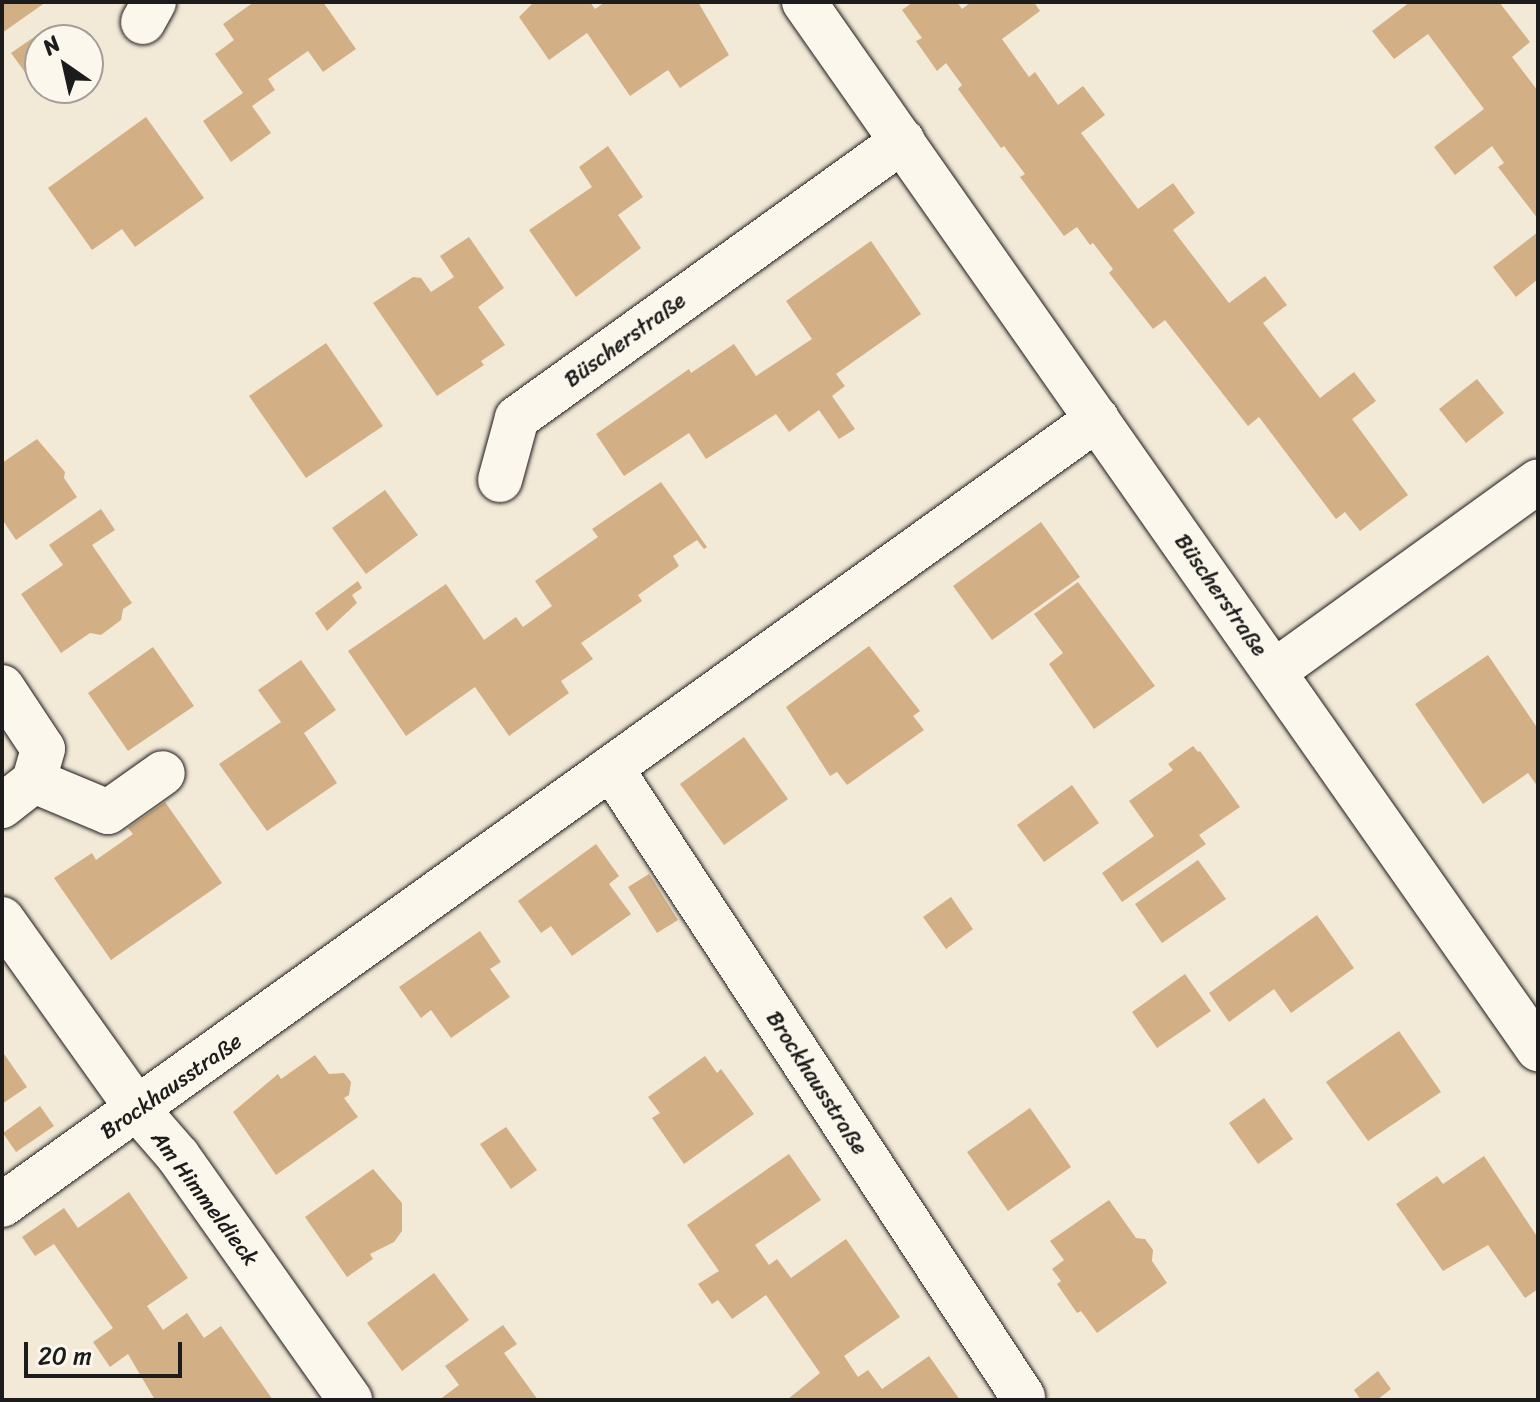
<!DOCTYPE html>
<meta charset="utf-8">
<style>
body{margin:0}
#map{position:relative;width:1540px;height:1402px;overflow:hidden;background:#f3e9d7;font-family:Sriracha,sans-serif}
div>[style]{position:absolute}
.building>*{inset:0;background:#d3af85}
.roads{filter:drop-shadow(0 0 2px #1c1c1c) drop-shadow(0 0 2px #1c1c1c)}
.minor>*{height:44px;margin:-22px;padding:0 22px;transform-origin:22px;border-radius:22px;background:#fbf7ec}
span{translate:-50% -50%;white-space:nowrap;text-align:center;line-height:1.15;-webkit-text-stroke:8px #fbf7ec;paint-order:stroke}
.street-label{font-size:22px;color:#1c1c1c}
.frame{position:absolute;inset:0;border:4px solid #1c1c1c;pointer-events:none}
.north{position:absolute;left:24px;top:24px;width:80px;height:80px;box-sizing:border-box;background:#fbf7ec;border:2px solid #a29f99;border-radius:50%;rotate:326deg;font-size:22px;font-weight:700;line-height:32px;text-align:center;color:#1c1c1c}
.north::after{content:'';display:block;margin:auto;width:28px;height:36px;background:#1c1c1c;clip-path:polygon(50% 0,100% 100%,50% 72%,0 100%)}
.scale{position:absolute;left:24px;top:1342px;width:158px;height:36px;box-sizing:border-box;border:4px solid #1c1c1c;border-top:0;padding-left:10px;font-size:24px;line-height:28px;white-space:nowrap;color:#1c1c1c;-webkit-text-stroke:6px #fbf7ec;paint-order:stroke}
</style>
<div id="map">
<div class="building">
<i style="clip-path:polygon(2px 2px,46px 2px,2px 33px)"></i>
<i style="clip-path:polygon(254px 2px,323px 2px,356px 49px,323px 72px,308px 51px,268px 79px,275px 90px,252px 106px,271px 133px,231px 162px,203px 121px,243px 93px,215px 54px,234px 40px,223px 24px)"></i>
<i style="clip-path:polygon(534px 2px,590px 2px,595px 9px,605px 2px,698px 2px,729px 55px,680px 88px,668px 70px,630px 96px,587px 33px,549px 60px,519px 17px)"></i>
<i style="clip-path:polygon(913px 2px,957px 2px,962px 9px,971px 2px,1034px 2px,1040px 11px,1002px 39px,1029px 77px,1035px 72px,1058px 105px,1083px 86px,1105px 115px,1081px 133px,1138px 209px,1173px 183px,1195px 213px,1173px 230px,1229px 303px,1265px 276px,1287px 305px,1263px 323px,1320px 398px,1354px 372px,1376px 401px,1352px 419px,1408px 495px,1360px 531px,1345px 512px,1336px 519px,1259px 417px,1248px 426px,1165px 320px,1153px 329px,1109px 273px,1113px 269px,1093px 243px,1090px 245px,1077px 227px,1064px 236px,1020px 177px,1025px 174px,1004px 146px,1001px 148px,958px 89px,962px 85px,946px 63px,937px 71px,916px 41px,922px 38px,902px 10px)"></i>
<i style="clip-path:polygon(1410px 2px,1499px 2px,1530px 42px,1512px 57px,1538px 91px,1538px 219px,1498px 167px,1504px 163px,1492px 146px,1455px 175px,1434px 147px,1484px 109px,1428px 34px,1394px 59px,1372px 31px)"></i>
<i style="clip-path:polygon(50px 26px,60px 40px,40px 40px,40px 88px,47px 88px,40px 93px,11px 53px)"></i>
<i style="clip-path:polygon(146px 117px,204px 198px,135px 247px,122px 229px,92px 250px,48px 188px)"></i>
<i style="clip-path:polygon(608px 146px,643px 197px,618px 215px,641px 248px,576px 297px,529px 230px,592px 187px,579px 167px)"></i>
<i style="clip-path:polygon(1538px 232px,1538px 279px,1516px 297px,1493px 267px)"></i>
<i style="clip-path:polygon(469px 237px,504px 288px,478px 307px,505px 345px,481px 361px,484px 365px,437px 396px,373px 303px,413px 277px,421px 278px,431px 292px,454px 277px,440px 256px)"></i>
<i style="clip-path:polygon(871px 241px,921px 314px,836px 374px,845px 386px,832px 396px,855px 429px,839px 439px,819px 410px,789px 432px,776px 414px,706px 459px,689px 433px,624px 476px,596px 434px,689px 369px,691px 373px,734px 344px,756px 376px,812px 339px,786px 301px)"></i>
<i style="clip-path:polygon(326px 343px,383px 426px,306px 478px,249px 396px)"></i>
<i style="clip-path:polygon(1477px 379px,1504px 413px,1466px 443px,1439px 409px)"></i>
<i style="clip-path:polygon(37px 439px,65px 472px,64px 478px,77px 497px,16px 540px,2px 519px,2px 463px)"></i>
<i style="clip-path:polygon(661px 482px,707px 547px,704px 549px,697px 540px,673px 556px,679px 566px,638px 595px,642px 601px,581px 643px,593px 659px,561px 681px,569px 693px,509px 736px,475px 687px,406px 736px,348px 651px,446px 584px,484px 640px,516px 617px,523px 627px,552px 606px,535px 581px,598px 537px,592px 529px)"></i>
<i style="clip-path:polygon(385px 490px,418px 535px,366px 574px,332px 528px)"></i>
<i style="clip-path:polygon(101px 509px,115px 530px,92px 545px,132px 603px,123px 609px,121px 620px,101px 635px,90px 633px,61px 653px,21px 594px,63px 565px,49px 545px)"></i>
<i style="clip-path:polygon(1041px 522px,1080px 577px,992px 640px,953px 586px)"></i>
<i style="clip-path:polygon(358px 581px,362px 588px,352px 595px,357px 603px,327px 631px,315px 613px)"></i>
<i style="clip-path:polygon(1078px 582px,1155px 686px,1094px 729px,1049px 664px,1063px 653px,1034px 614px)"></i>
<i style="clip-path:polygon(869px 646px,920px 711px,913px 716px,924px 730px,847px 785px,837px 772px,830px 776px,786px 707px)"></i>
<i style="clip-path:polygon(153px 647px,194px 706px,128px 751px,88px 693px)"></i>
<i style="clip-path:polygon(1488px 655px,1538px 729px,1538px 787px,1528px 773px,1483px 804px,1415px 704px)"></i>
<i style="clip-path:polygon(301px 660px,336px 710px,304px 733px,337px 783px,267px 831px,219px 764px,281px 722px,258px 690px)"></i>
<i style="clip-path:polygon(744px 737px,788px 799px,724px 845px,680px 784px)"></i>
<i style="clip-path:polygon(1193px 746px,1198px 752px,1200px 751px,1240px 807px,1199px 835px,1206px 844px,1122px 902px,1102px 873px,1154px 836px,1129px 801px,1173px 770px,1168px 764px)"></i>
<i style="clip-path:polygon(1072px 785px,1099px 823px,1044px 862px,1017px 825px)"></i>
<i style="clip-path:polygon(165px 802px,222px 883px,111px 960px,54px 878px,92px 853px,96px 860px,133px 834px,128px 828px)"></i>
<i style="clip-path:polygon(596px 844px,619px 876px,609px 884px,631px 914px,572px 956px,551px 926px,541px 933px,518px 901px)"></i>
<i style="clip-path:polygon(1198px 860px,1226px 899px,1162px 943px,1135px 904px)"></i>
<i style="clip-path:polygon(649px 874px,678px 920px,657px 933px,628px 887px)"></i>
<i style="clip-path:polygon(951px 897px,973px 929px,946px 949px,923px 917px)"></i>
<i style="clip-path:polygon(1317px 915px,1354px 968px,1291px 1013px,1274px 989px,1229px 1022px,1209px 993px)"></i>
<i style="clip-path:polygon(480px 931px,501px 962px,490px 969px,510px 997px,451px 1038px,431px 1010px,421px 1018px,399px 987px)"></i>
<i style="clip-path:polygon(1185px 974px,1211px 1011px,1157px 1048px,1132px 1012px)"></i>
<i style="clip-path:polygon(1399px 1031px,1441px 1092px,1368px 1141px,1326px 1082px)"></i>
<i style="clip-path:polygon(2px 1051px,27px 1087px,2px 1104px)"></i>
<i style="clip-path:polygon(315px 1055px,329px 1074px,344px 1073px,351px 1082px,349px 1095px,344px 1098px,358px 1117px,276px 1175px,233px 1112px,278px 1074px,281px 1079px)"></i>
<i style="clip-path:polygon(705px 1056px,717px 1073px,721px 1069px,754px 1114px,684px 1164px,652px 1118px,660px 1113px,648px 1097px)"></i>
<i style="clip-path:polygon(1264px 1098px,1293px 1139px,1258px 1164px,1229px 1123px)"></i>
<i style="clip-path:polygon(40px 1106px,54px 1126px,16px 1152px,3px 1133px)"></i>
<i style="clip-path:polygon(1030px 1108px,1071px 1167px,1008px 1211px,967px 1152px)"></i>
<i style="clip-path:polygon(506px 1127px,537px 1170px,511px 1189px,480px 1144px)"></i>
<i style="clip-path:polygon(789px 1154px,821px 1200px,755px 1245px,769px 1265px,777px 1259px,791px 1278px,846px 1239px,900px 1317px,844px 1356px,858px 1377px,868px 1370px,882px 1389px,929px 1356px,960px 1400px,787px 1400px,820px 1373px,766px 1295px,732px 1319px,718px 1300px,712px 1304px,698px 1284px,719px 1271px,687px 1225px)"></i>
<i style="clip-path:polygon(1484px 1156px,1538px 1238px,1538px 1289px,1525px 1298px,1488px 1245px,1443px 1271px,1396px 1204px,1437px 1176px,1443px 1184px)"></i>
<i style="clip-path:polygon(373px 1169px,402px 1203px,402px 1231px,394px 1242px,370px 1254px,373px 1259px,347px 1277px,305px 1217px)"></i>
<i style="clip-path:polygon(129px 1192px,188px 1278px,147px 1306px,163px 1330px,187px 1313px,204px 1338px,221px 1326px,273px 1400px,155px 1400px,128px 1354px,110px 1367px,93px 1342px,113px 1328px,54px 1244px,35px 1256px,22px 1237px,64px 1208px,78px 1228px)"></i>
<i style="clip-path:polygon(1109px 1200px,1136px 1238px,1145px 1239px,1153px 1250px,1152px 1261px,1167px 1283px,1097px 1333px,1081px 1311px,1077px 1313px,1057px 1284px,1061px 1281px,1052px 1269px,1064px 1260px,1050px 1241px)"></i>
<i style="clip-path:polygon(434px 1273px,469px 1320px,402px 1371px,367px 1323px)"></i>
<i style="clip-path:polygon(503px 1325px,517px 1344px,504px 1353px,538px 1400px,439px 1400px,459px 1385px,445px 1366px)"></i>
<i style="clip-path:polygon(1378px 1371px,1391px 1389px,1377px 1400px,1361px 1400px,1354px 1390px)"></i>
</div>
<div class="roads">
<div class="minor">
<i style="left:804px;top:2px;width:1279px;rotate:54.97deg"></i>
<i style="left:143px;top:22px;width:23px;rotate:-61deg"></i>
<i style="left:500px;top:480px;width:64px;rotate:-74.7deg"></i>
<i style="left:517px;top:418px;width:475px;rotate:-35.7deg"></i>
<i style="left:1275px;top:671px;width:324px;rotate:-35.8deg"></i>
<i style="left:2px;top:687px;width:74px;rotate:56.5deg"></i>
<i style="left:43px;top:749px;width:33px;rotate:106deg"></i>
<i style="left:34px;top:781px;width:41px;rotate:142deg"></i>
<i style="left:611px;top:768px;width:752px;rotate:56.77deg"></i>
<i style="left:34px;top:781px;width:80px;rotate:22.7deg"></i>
<i style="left:108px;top:812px;width:67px;rotate:-35.3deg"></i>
<i style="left:2px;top:919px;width:234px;rotate:54.5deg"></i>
<i style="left:138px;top:1110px;width:61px;rotate:49deg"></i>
<i style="left:178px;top:1156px;width:299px;rotate:54.8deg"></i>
<i style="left:2px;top:1205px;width:1348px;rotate:-35.67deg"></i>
</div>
</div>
<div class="street-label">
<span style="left:625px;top:340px;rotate:-36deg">Büscherstraße</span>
<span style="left:1221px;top:595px;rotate:55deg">Büscherstraße</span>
<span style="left:817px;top:1083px;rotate:57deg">Brockhausstraße</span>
<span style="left:171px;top:1086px;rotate:-35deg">Brockhausstraße</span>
<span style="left:205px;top:1198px;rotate:53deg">Am Himmeldieck</span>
</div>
<div class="frame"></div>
<div class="north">N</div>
<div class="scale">20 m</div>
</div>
